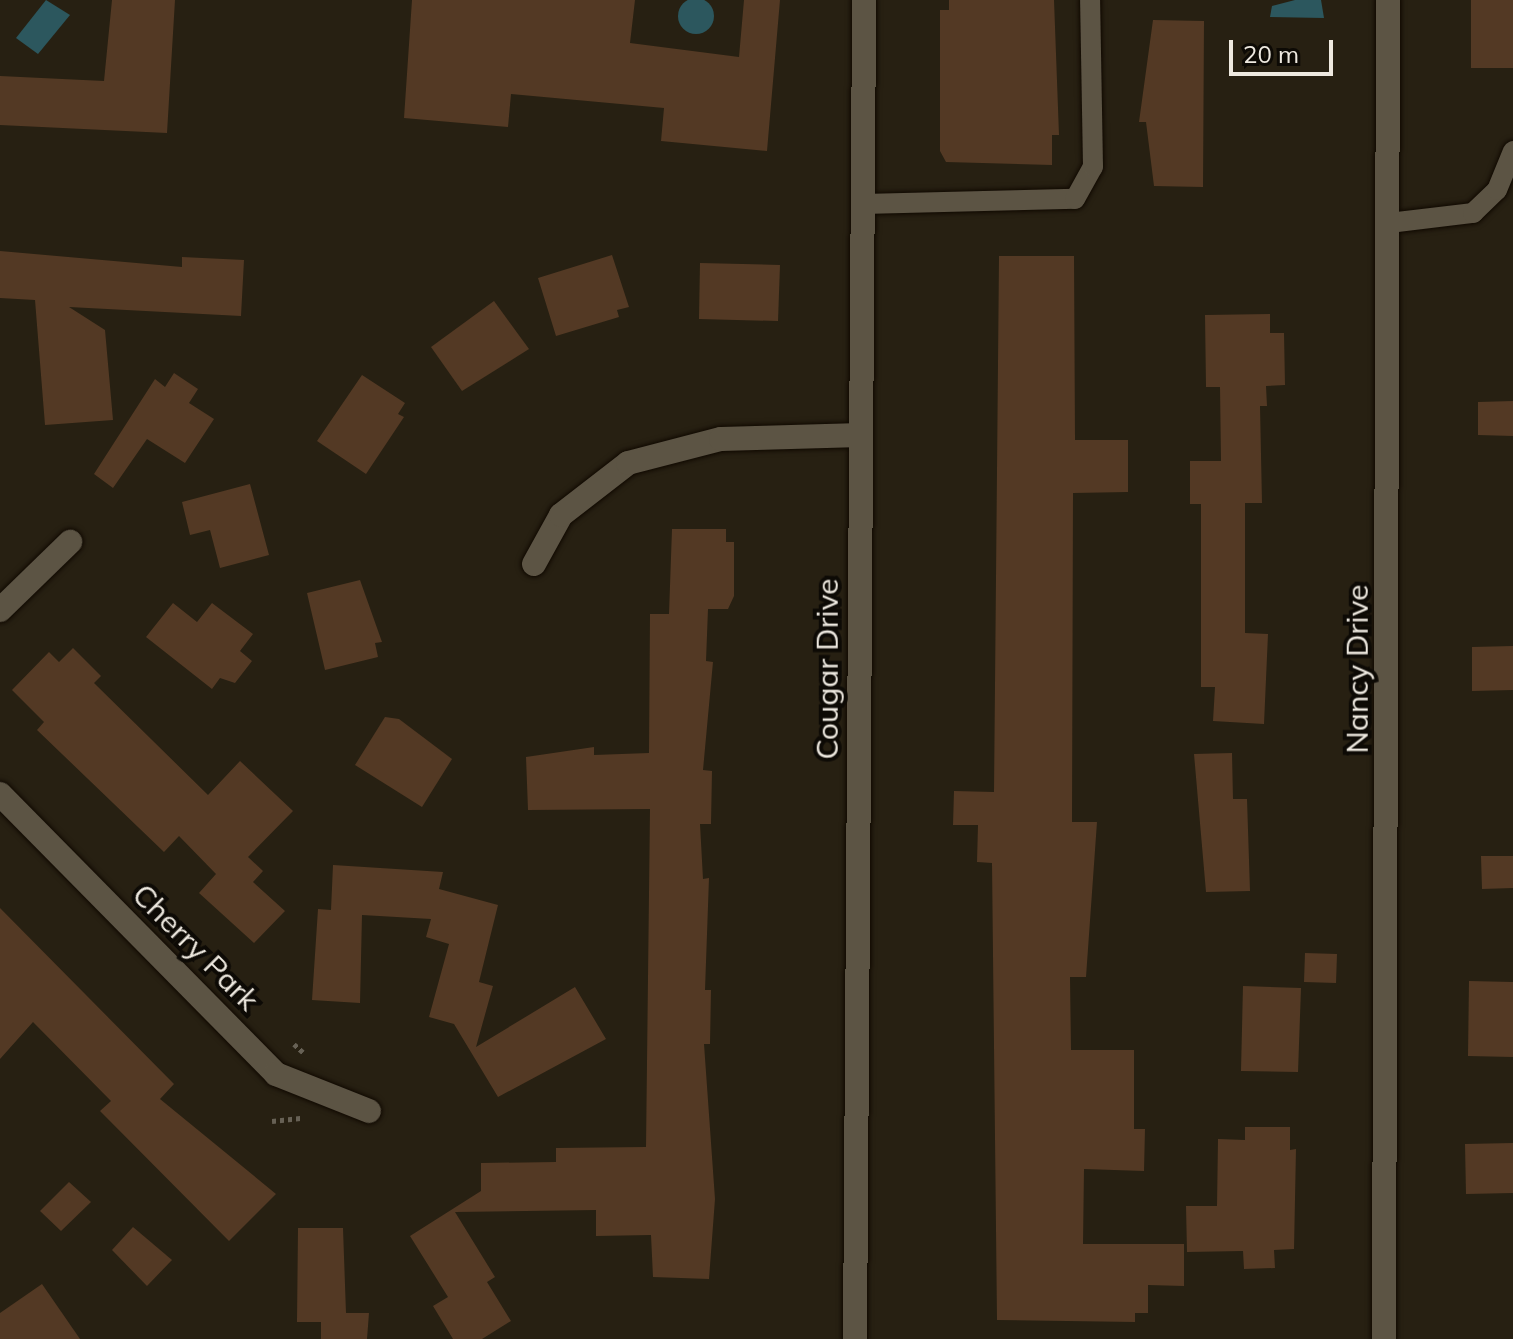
<!DOCTYPE html>
<style>
body{margin:0}
#map{position:relative;width:1513px;height:1339px;overflow:hidden;background:#272012;font-family:Mulish,sans-serif}
div>[style]{position:absolute}
.water>*{inset:0;background:#2c575e}
.round{border-radius:50%}
.building>*{inset:0;background:#533924}
.path>*{height:5px;margin-top:-2.5px;transform-origin:0;background:repeating-linear-gradient(90deg,#676155 0 4px,transparent 0 8px)}
.roads{filter:drop-shadow(0 0 2px #100901) drop-shadow(0 0 2px #100901)}
.service>*{height:20px;margin:-10px;padding:0 10px;transform-origin:10px;border-radius:10px;background:#5c5444}
.minor>*{height:24px;margin:-12px;padding:0 12px;transform-origin:12px;border-radius:12px;background:#5c5444}
span{translate:-50% -50%;white-space:nowrap;text-align:center;line-height:1.15;-webkit-text-stroke:8px #0d0a05;paint-order:stroke}
.street-label{font-size:30px;color:#eee9e0}
.scale{position:absolute;left:1229px;top:40px;width:104px;height:36px;box-sizing:border-box;border:4px solid #eee9e0;border-top:0;padding-left:10px;font-size:24px;line-height:28px;white-space:nowrap;color:#eee9e0;-webkit-text-stroke:6px #0d0a05;paint-order:stroke}
</style>
<div id="map">
<div class="water">
<i class="round" style="left:678px;top:-2px;width:36px;height:36px"></i>
<i style="clip-path:polygon(46px 0,70px 15px,38px 54px,16px 38px)"></i>
<i style="clip-path:polygon(1295px 0,1321px 0,1324px 18px,1270px 17px,1272px 6px)"></i>
</div>
<div class="building">
<i style="clip-path:polygon(112px 0,175px 0,167px 133px,0 125px,0 76px,104px 81px)"></i>
<i style="clip-path:polygon(412px 0,635px 0,630px 43px,739px 57px,744px 0,780px 0,767px 151px,661px 141px,664px 108px,511px 94px,508px 127px,404px 118px)"></i>
<i style="clip-path:polygon(949px 0,1054px 0,1059px 135px,1052px 135px,1052px 165px,946px 162px,940px 151px,940px 10px,949px 10px)"></i>
<i style="clip-path:polygon(1471px 0,1513px 0,1513px 68px,1471px 68px)"></i>
<i style="clip-path:polygon(1153px 20px,1204px 21px,1203px 187px,1154px 186px,1146px 122px,1139px 122px)"></i>
<i style="clip-path:polygon(0 251px,182px 267px,182px 257px,244px 260px,241px 316px,69px 307px,105px 330px,113px 420px,45px 425px,35px 300px,0 298px)"></i>
<i style="clip-path:polygon(612px 255px,629px 307px,617px 310px,619px 317px,556px 336px,538px 278px)"></i>
<i style="clip-path:polygon(999px 256px,1074px 256px,1075px 440px,1128px 440px,1128px 492px,1073px 493px,1072px 822px,1097px 822px,1086px 977px,1070px 977px,1071px 1050px,1134px 1050px,1134px 1129px,1145px 1129px,1144px 1171px,1084px 1169px,1083px 1244px,1184px 1244px,1184px 1286px,1148px 1285px,1148px 1313px,1135px 1313px,1135px 1322px,997px 1320px,992px 863px,977px 862px,978px 825px,953px 825px,954px 791px,994px 792px)"></i>
<i style="clip-path:polygon(700px 263px,780px 265px,778px 321px,699px 319px)"></i>
<i style="clip-path:polygon(494px 301px,529px 349px,462px 391px,431px 347px)"></i>
<i style="clip-path:polygon(1270px 314px,1270px 333px,1284px 333px,1285px 385px,1266px 386px,1267px 406px,1260px 406px,1262px 503px,1245px 503px,1245px 633px,1268px 634px,1264px 724px,1213px 721px,1215px 687px,1201px 687px,1201px 504px,1190px 504px,1190px 461px,1221px 461px,1220px 387px,1206px 387px,1205px 315px)"></i>
<i style="clip-path:polygon(174px 373px,198px 389px,189px 403px,214px 419px,185px 463px,147px 439px,113px 488px,94px 474px,155px 379px,165px 387px)"></i>
<i style="clip-path:polygon(362px 375px,405px 403px,398px 414px,404px 417px,366px 474px,317px 441px)"></i>
<i style="clip-path:polygon(1513px 401px,1513px 436px,1478px 435px,1478px 402px)"></i>
<i style="clip-path:polygon(250px 484px,269px 555px,220px 568px,210px 530px,190px 535px,182px 502px)"></i>
<i style="clip-path:polygon(672px 529px,726px 529px,726px 542px,734px 542px,734px 596px,728px 609px,708px 609px,706px 661px,713px 662px,703px 770px,712px 771px,711px 824px,700px 824px,703px 879px,709px 878px,705px 990px,711px 990px,710px 1044px,704px 1044px,715px 1199px,709px 1279px,653px 1277px,651px 1235px,596px 1236px,596px 1210px,455px 1212px,495px 1277px,487px 1282px,511px 1321px,482px 1339px,453px 1339px,433px 1306px,448px 1297px,410px 1236px,481px 1191px,481px 1163px,556px 1162px,556px 1148px,646px 1147px,650px 809px,528px 810px,526px 757px,594px 747px,594px 755px,649px 753px,650px 614px,669px 614px)"></i>
<i style="clip-path:polygon(360px 580px,382px 642px,375px 643px,378px 657px,325px 670px,307px 593px)"></i>
<i style="clip-path:polygon(173px 603px,197px 622px,212px 603px,253px 634px,240px 651px,252px 661px,235px 683px,220px 678px,212px 689px,146px 637px)"></i>
<i style="clip-path:polygon(1513px 646px,1513px 690px,1472px 691px,1472px 647px)"></i>
<i style="clip-path:polygon(73px 648px,101px 676px,94px 683px,208px 795px,240px 761px,293px 811px,248px 857px,263px 871px,253px 882px,285px 911px,254px 943px,199px 893px,216px 874px,179px 836px,164px 852px,37px 730px,44px 722px,12px 690px,49px 652px,59px 662px)"></i>
<i style="clip-path:polygon(385px 717px,399px 719px,452px 759px,422px 807px,355px 765px)"></i>
<i style="clip-path:polygon(1232px 753px,1233px 799px,1247px 799px,1250px 891px,1206px 892px,1194px 754px)"></i>
<i style="clip-path:polygon(1481px 856px,1513px 856px,1513px 888px,1482px 889px)"></i>
<i style="clip-path:polygon(333px 865px,443px 872px,439px 889px,498px 905px,479px 982px,493px 986px,476px 1047px,575px 987px,606px 1039px,498px 1097px,454px 1024px,429px 1017px,449px 944px,426px 937px,431px 919px,362px 915px,360px 1003px,312px 1000px,318px 909px,331px 910px)"></i>
<i style="clip-path:polygon(0 908px,174px 1084px,160px 1099px,276px 1194px,229px 1241px,100px 1111px,111px 1101px,33px 1022px,0 1059px)"></i>
<i style="clip-path:polygon(1305px 953px,1337px 954px,1336px 983px,1304px 982px)"></i>
<i style="clip-path:polygon(1469px 981px,1513px 982px,1513px 1057px,1468px 1056px)"></i>
<i style="clip-path:polygon(1243px 986px,1301px 988px,1298px 1072px,1241px 1071px)"></i>
<i style="clip-path:polygon(1245px 1127px,1290px 1127px,1290px 1150px,1296px 1149px,1294px 1249px,1274px 1250px,1275px 1268px,1244px 1269px,1243px 1251px,1187px 1252px,1186px 1206px,1217px 1206px,1218px 1139px,1245px 1140px)"></i>
<i style="clip-path:polygon(1513px 1143px,1513px 1193px,1466px 1194px,1465px 1144px)"></i>
<i style="clip-path:polygon(69px 1182px,91px 1202px,61px 1231px,40px 1211px)"></i>
<i style="clip-path:polygon(133px 1227px,172px 1260px,147px 1286px,112px 1250px)"></i>
<i style="clip-path:polygon(298px 1228px,343px 1228px,346px 1313px,369px 1313px,367px 1339px,321px 1339px,321px 1322px,297px 1322px)"></i>
<i style="clip-path:polygon(42px 1284px,80px 1339px,0 1339px,0 1313px)"></i>
</div>
<div class="path">
<i style="left:294px;top:1044px;width:12px;rotate:42deg"></i>
<i style="left:272px;top:1121px;width:31px;rotate:-6deg"></i>
</div>
<div class="roads">
<div class="service">
<i style="left:863px;top:204px;width:212px;rotate:-1.4deg"></i>
<i style="left:1075px;top:199px;width:37px;rotate:-61deg"></i>
<i style="left:1093px;top:167px;width:167px;rotate:-91deg"></i>
<i style="left:1389px;top:223px;width:85px;rotate:-6.8deg"></i>
<i style="left:1473px;top:213px;width:33px;rotate:-44deg"></i>
<i style="left:1497px;top:190px;width:42px;rotate:-67.7deg"></i>
</div>
<div class="minor">
<i style="left:534px;top:564px;width:56px;rotate:-61.1deg"></i>
<i style="left:561px;top:515px;width:85px;rotate:-37.8deg"></i>
<i style="left:628px;top:463px;width:96px;rotate:-14.5deg"></i>
<i style="left:721px;top:439px;width:140px;rotate:-1.6deg"></i>
<i style="left:0;top:610px;width:98px;rotate:-44.2deg"></i>
<i style="left:0;top:794px;width:393px;rotate:45.4deg"></i>
<i style="left:276px;top:1074px;width:100px;rotate:21.7deg"></i>
<i style="left:855px;top:1339px;width:1339px;rotate:-89.61deg"></i>
<i style="left:1384px;top:1339px;width:1339px;rotate:-89.83deg"></i>
</div>
</div>
<div class="street-label">
<span style="left:827px;top:669px;rotate:-90deg">Cougar Drive</span>
<span style="left:1357px;top:669px;rotate:-90deg">Nancy Drive</span>
<span style="left:196px;top:947px;rotate:45deg">Cherry Park</span>
</div>
<div class="scale">20 m</div>
</div>
